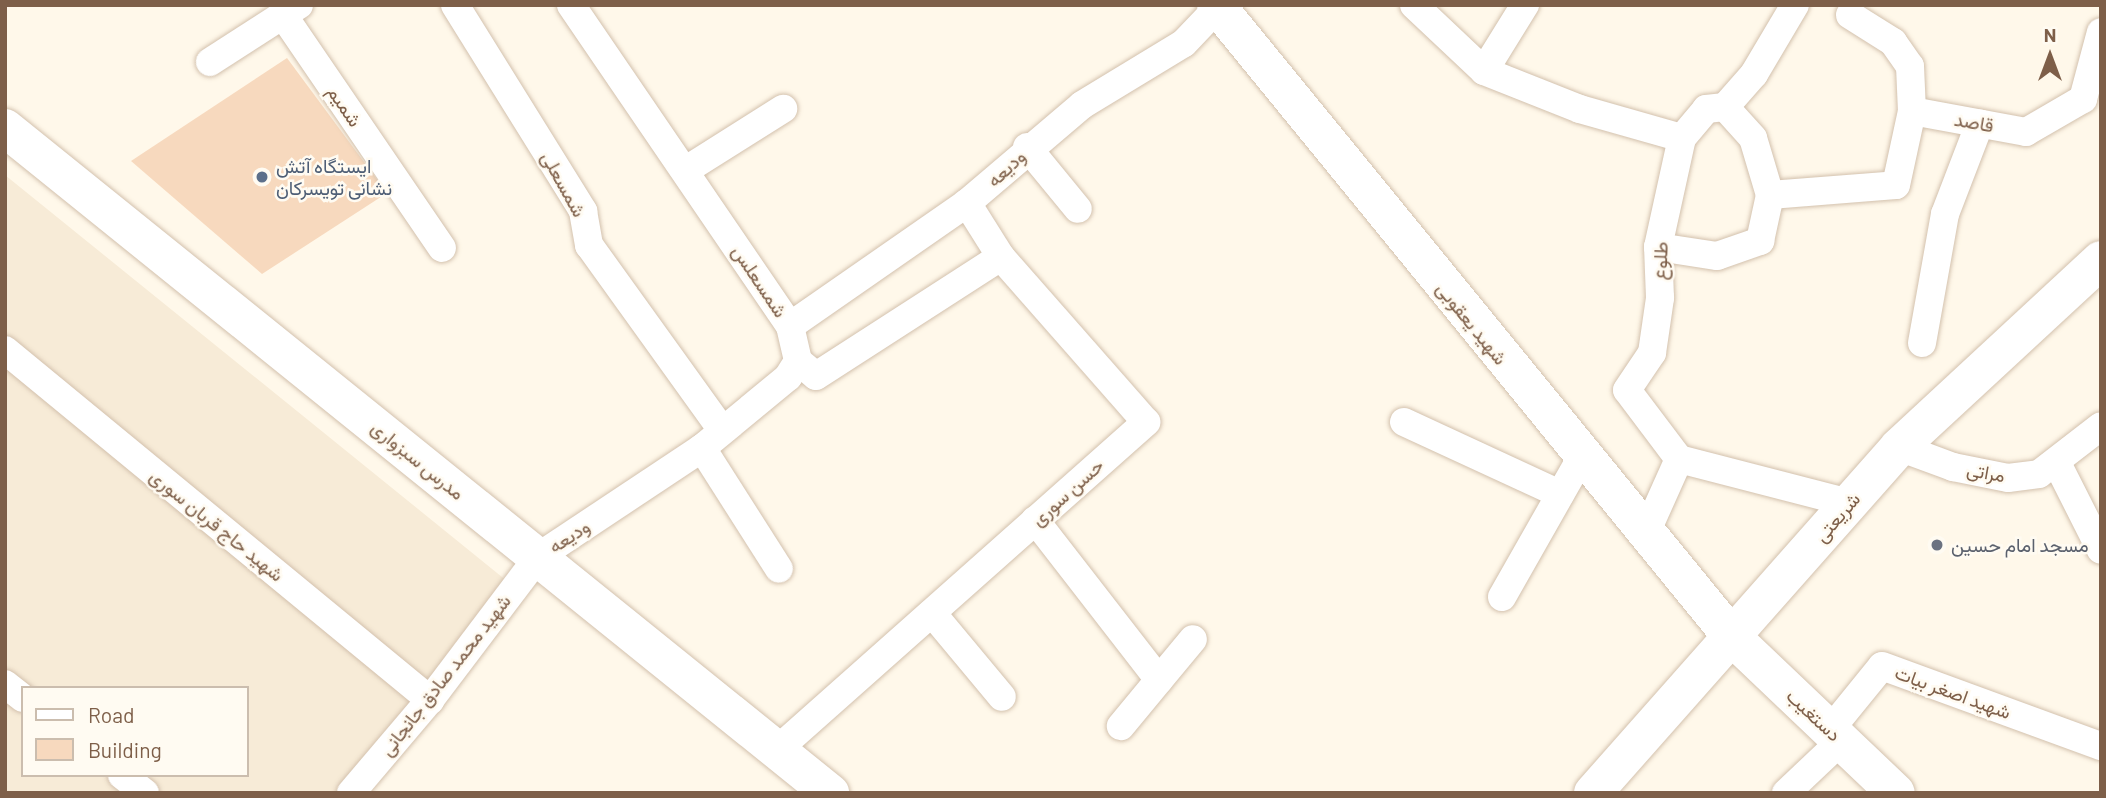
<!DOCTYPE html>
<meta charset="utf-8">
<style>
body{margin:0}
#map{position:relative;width:2106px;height:798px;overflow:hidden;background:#fff8ea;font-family:Barlow,Vazirmatn,sans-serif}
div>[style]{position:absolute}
.residential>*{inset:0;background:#f7ebd7}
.building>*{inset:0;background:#f7d9be}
.roads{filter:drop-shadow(0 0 2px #d3c1ad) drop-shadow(0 0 2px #d3c1ad)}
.street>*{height:28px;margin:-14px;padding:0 14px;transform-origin:14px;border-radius:14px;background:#fff}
.secondary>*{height:38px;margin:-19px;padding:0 19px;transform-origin:19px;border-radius:19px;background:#fff}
.dots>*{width:19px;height:19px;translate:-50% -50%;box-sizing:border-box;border:4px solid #fffbf2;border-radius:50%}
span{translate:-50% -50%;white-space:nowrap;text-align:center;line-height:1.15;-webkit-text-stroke:5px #fffbf2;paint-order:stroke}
.street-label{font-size:19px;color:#7e5f49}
.service-label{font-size:19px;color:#4e5e75}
.left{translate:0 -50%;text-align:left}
.worship-label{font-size:19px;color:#5b616d}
.frame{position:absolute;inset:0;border:7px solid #7e5f49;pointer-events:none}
.legend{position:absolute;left:21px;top:686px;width:228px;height:91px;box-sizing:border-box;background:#fffbf2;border:2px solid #cbbdae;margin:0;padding:9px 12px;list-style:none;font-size:21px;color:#7e5f49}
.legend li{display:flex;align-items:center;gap:14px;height:35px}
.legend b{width:35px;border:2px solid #cbbdae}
.north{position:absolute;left:2015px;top:21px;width:70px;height:70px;-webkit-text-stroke:5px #fffbf2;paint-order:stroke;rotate:0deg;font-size:19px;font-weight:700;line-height:28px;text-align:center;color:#7e5f49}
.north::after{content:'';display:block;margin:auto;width:24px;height:32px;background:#7e5f49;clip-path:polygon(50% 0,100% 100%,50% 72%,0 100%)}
</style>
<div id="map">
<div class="residential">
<i style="clip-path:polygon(evenodd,5px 175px,512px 585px,353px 793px,5px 793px,5px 175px,23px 688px,247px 688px,247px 775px,23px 775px,23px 688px)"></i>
</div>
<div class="building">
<i style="clip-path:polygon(287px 58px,387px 193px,262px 274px,131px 161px)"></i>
</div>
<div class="roads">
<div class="street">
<i style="left:299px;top:5px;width:19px;rotate:148deg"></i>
<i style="left:283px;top:15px;width:282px;rotate:55.7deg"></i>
<i style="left:455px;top:5px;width:243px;rotate:58.1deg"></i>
<i style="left:583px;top:211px;width:35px;rotate:80deg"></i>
<i style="left:589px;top:245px;width:226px;rotate:54.3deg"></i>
<i style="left:571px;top:5px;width:389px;rotate:55.7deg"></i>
<i style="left:790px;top:326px;width:36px;rotate:77deg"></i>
<i style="left:798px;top:361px;width:23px;rotate:40deg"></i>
<i style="left:816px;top:376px;width:220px;rotate:-32.8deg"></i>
<i style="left:1414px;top:5px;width:96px;rotate:43.3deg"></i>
<i style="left:1484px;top:71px;width:103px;rotate:21.6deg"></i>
<i style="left:1580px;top:109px;width:106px;rotate:15.9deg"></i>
<i style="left:1850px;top:15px;width:51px;rotate:32.1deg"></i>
<i style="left:1893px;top:42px;width:29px;rotate:55deg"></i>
<i style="left:1910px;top:66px;width:45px;rotate:87.5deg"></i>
<i style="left:1912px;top:111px;width:116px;rotate:10.4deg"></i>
<i style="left:2026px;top:132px;width:66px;rotate:-30.1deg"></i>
<i style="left:2083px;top:99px;width:69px;rotate:-75deg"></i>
<i style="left:210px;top:62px;width:87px;rotate:-32.8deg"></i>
<i style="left:1484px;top:71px;width:78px;rotate:-58.2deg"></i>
<i style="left:1027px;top:147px;width:80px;rotate:50.6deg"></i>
<i style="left:686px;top:170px;width:115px;rotate:-32.2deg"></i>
<i style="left:1770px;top:195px;width:126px;rotate:-4.5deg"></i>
<i style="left:1896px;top:185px;width:76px;rotate:-77.8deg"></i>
<i style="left:1658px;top:247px;width:60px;rotate:8.7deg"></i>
<i style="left:1717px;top:256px;width:46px;rotate:-19.2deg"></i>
<i style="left:1760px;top:241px;width:47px;rotate:-77.7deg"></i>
<i style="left:1770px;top:195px;width:59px;rotate:-106.6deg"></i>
<i style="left:1753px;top:138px;width:42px;rotate:-132.1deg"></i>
<i style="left:790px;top:326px;width:216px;rotate:-34.8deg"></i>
<i style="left:967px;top:203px;width:151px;rotate:-40.4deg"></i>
<i style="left:1082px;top:105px;width:119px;rotate:-31.3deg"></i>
<i style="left:1184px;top:43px;width:52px;rotate:-46.5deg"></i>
<i style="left:1922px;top:343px;width:131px;rotate:-79.9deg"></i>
<i style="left:1945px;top:214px;width:97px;rotate:-69deg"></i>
<i style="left:5px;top:350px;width:551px;rotate:39.47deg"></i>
<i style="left:1404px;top:422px;width:172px;rotate:24.8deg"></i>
<i style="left:1899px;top:447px;width:58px;rotate:20.3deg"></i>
<i style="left:1953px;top:467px;width:56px;rotate:11.3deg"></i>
<i style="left:2008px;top:478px;width:31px;rotate:-7deg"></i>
<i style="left:2039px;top:474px;width:78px;rotate:-37.7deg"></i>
<i style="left:702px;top:448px;width:143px;rotate:57.5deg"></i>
<i style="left:1679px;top:459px;width:176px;rotate:14.5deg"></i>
<i style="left:2057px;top:463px;width:97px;rotate:63.2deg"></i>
<i style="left:1035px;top:520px;width:202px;rotate:52.2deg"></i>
<i style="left:1159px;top:680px;width:60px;rotate:129.6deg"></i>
<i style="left:1645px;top:535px;width:83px;rotate:-65.9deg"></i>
<i style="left:1679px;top:459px;width:86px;rotate:-127deg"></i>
<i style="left:1627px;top:390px;width:45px;rotate:-56deg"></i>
<i style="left:1652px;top:353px;width:56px;rotate:-81.7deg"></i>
<i style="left:1660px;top:298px;width:51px;rotate:-92.2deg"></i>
<i style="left:1658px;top:247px;width:112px;rotate:-77.6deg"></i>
<i style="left:1682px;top:138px;width:38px;rotate:-50deg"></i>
<i style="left:1706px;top:109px;width:19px;rotate:-6deg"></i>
<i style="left:1725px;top:107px;width:44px;rotate:-48.7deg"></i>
<i style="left:1754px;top:74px;width:80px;rotate:-59.3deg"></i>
<i style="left:1502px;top:597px;width:160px;rotate:-60.4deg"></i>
<i style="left:932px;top:613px;width:109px;rotate:50.2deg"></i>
<i style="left:1159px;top:680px;width:53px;rotate:-50.3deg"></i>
<i style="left:5px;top:684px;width:23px;rotate:38deg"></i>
<i style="left:1830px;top:730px;width:82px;rotate:-50.9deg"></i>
<i style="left:1882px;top:666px;width:233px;rotate:20.1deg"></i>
<i style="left:777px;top:750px;width:494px;rotate:-41.6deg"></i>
<i style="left:1146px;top:422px;width:220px;rotate:-131.3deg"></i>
<i style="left:1001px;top:257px;width:64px;rotate:-122.2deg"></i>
<i style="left:122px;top:775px;width:29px;rotate:38deg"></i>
<i style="left:351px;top:793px;width:122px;rotate:-49.7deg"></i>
<i style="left:430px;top:700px;width:179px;rotate:-52.9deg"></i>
<i style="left:538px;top:557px;width:197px;rotate:-33.6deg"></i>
<i style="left:702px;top:448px;width:112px;rotate:-39.5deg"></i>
<i style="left:788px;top:377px;width:19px;rotate:-58deg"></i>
<i style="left:1786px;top:793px;width:76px;rotate:-43.4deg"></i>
</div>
<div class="secondary">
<i style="left:1216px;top:5px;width:816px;rotate:50.77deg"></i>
<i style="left:1732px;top:637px;width:226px;rotate:43.6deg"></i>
<i style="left:5px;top:128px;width:1060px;rotate:38.87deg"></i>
<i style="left:1593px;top:793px;width:462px;rotate:-48.5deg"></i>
<i style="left:1899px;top:447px;width:275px;rotate:-42.8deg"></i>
</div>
</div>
<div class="dots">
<i style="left:262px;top:177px;background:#5c6f8a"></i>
<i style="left:1937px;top:545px;background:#6b7280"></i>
</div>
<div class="street-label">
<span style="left:345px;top:106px;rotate:56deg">شمیم</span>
<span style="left:1974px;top:122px;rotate:10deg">قاصد</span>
<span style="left:1006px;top:168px;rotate:-43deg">ودیعه</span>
<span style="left:564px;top:184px;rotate:61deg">شمسعلی</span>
<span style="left:1660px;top:261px;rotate:-88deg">طلوع</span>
<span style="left:760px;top:281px;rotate:56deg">شمسعلس</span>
<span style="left:1472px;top:323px;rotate:51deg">شهید یعقوبی</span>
<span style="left:418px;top:460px;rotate:39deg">مدرس سبزواری</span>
<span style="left:1986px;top:472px;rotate:10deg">مراتی</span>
<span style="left:1067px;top:492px;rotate:-42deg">حسن سوری</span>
<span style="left:1837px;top:517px;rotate:-49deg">شریعتی</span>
<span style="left:217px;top:525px;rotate:39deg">شهید حاج قربان سوری</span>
<span style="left:569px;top:536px;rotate:-33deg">ودیعه</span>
<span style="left:445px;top:675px;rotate:-52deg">شهید محمد صادق جانجانی</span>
<span style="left:1953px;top:692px;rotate:20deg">شهید اصغر بیات</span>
<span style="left:1814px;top:715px;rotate:43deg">دستغیب</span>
</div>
<div class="service-label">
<span class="left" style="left:276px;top:177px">ایستگاه آتش<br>نشانی تویسرکان</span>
</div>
<div class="worship-label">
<span class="left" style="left:1951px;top:545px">مسجد امام حسین</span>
</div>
<div class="frame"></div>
<ul class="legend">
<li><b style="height:9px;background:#fff"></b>Road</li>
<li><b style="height:19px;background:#f7d9be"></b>Building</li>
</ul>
<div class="north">N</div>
</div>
